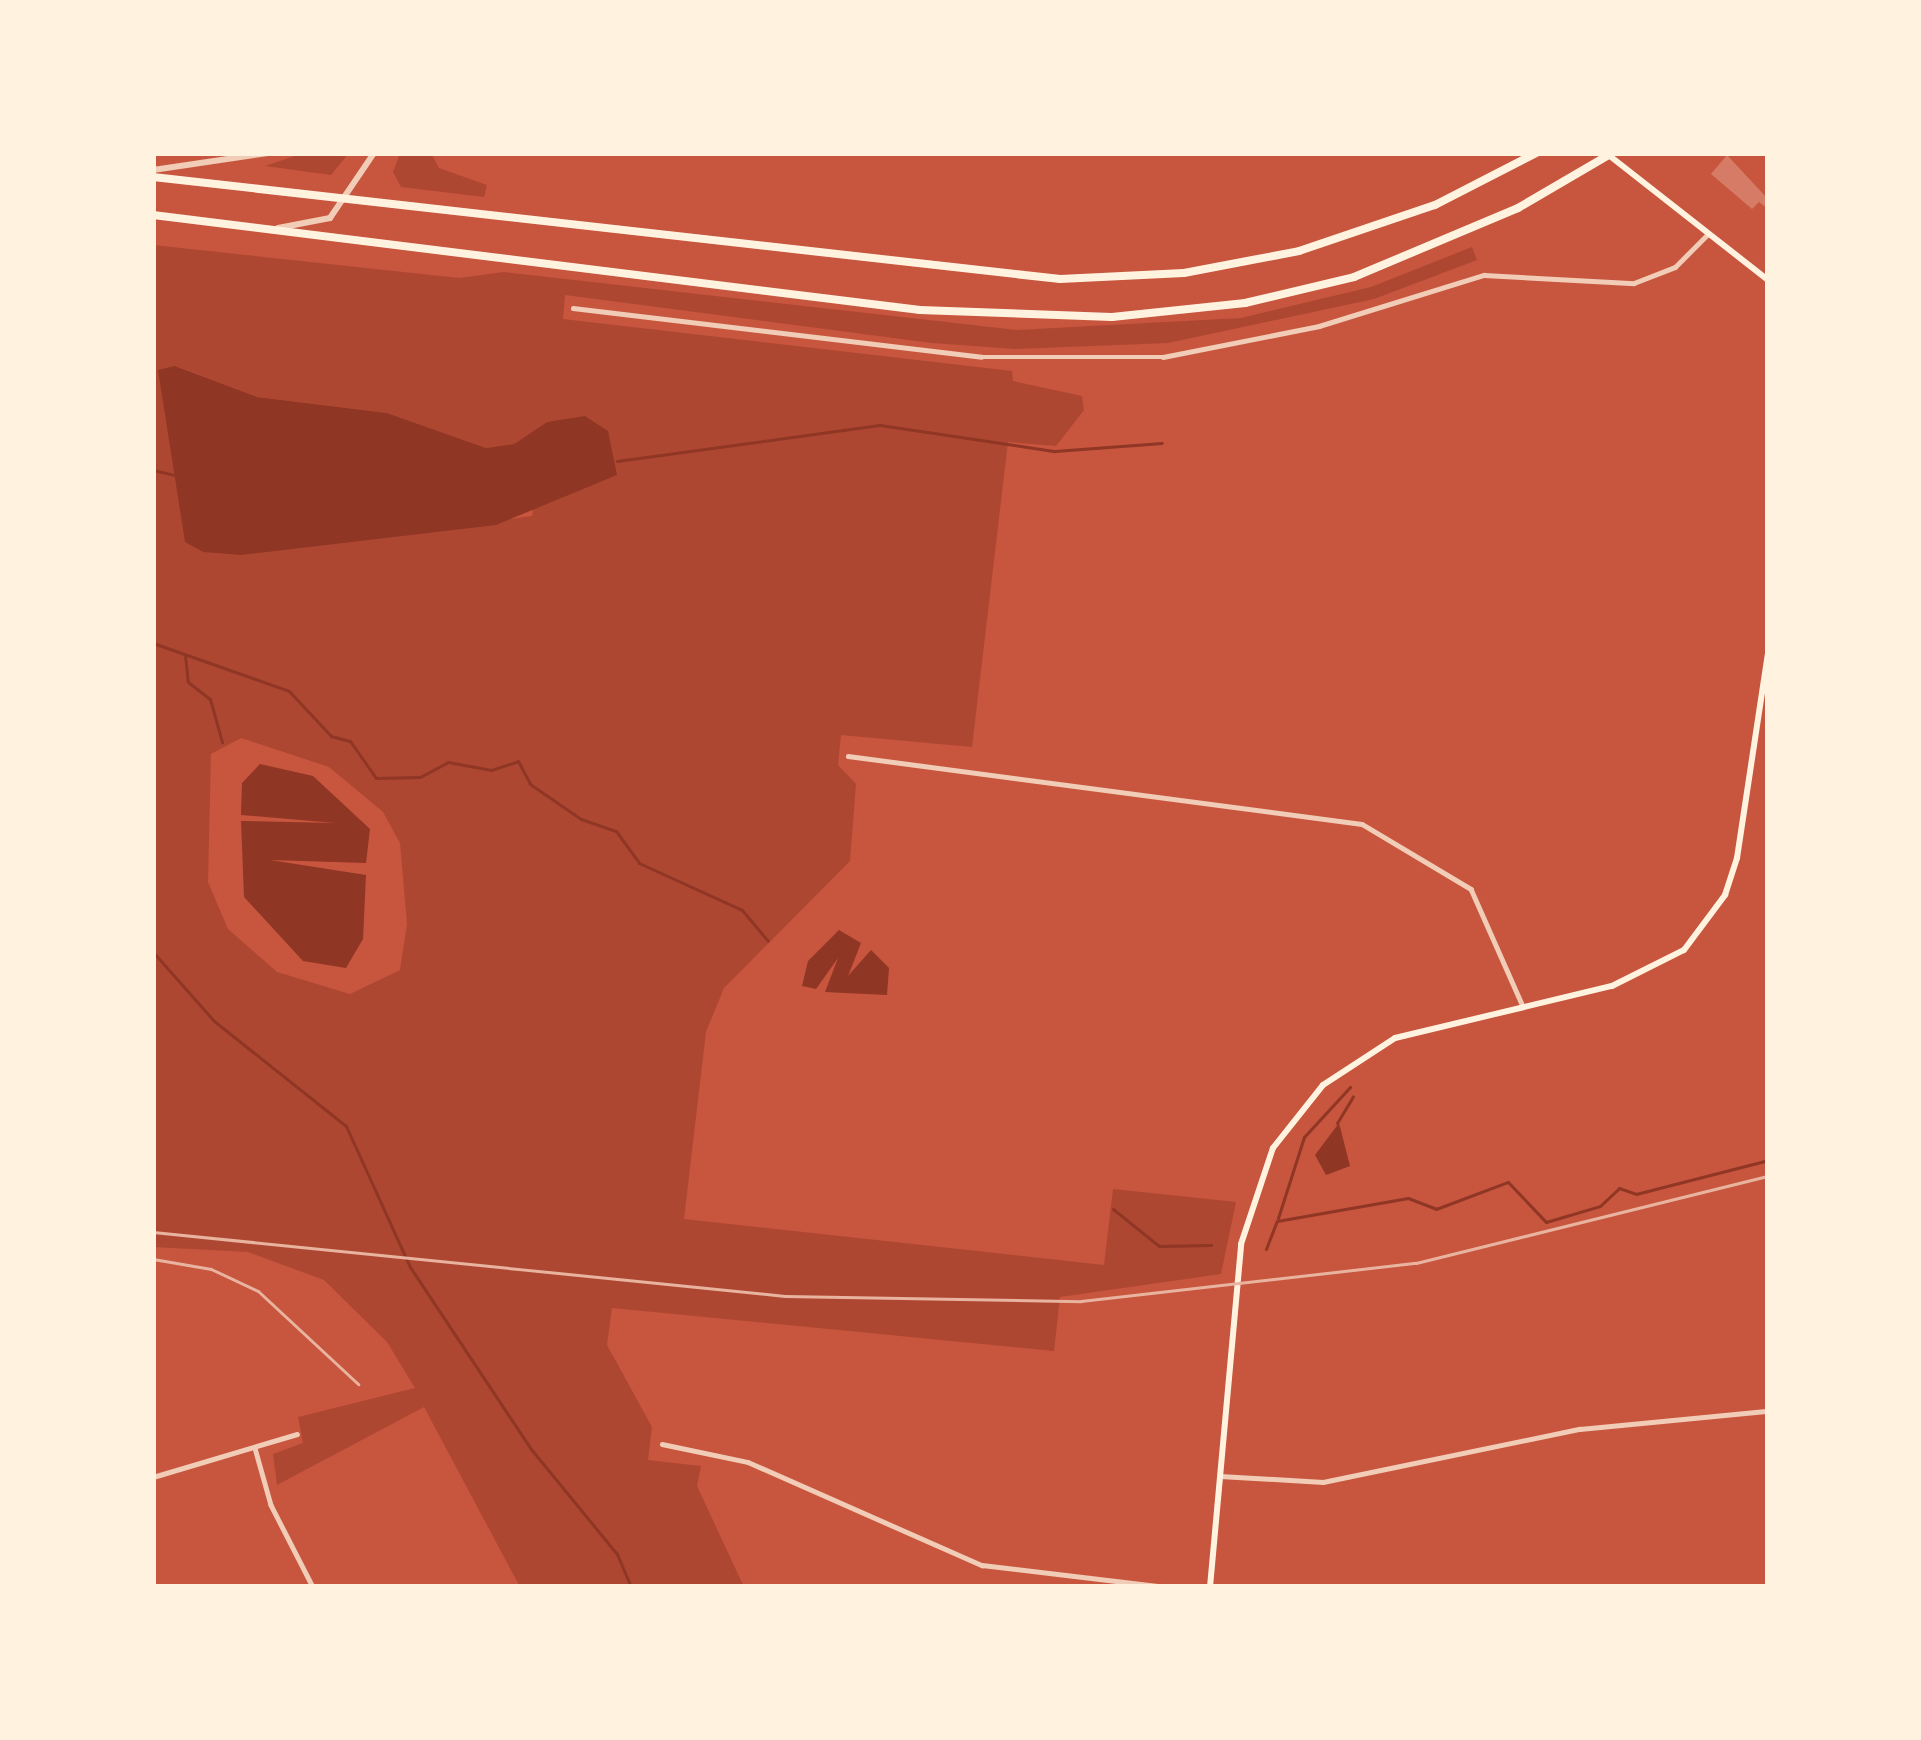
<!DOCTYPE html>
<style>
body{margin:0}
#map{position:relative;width:1921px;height:1740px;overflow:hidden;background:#c8553d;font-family:Quicksand,sans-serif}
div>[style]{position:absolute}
.green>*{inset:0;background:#ae4732}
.water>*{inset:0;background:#8f3625}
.stream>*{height:3px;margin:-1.5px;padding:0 1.5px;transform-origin:1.5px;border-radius:1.5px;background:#8f3625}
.building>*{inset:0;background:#d67c66}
.minor>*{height:4.5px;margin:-2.25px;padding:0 2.25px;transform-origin:2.25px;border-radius:2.25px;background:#f1ccb7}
.tertiary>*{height:6px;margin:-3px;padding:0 3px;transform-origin:3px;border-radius:3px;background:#f1ccb7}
.secondary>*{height:6px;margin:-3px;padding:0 3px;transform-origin:3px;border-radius:3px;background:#fff3e0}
.trunk>*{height:8px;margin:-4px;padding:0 4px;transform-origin:4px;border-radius:4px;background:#fff3e0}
.rail>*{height:3px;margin:-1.5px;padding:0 1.5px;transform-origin:1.5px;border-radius:1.5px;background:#e9b49f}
span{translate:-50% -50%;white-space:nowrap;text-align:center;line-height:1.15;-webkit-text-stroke:9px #fff3e0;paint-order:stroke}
.frame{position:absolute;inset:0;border:156px solid #fff3e0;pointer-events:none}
</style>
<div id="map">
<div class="green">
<i style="clip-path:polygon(304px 153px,349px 153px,331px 175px,265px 166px)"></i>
<i style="clip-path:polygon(400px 153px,431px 153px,439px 168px,487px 185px,484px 197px,401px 187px,393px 172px)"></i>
<i style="clip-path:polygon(evenodd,153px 245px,459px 278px,504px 272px,1017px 330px,1241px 318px,1371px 287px,1472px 247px,1477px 260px,1374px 299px,1168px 343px,1015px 349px,932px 343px,565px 295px,563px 319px,1012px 371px,1013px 381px,1082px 396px,1084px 410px,1056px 446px,1008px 442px,972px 747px,841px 735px,838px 765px,856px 784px,850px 861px,724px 988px,706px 1032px,684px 1219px,1104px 1265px,1113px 1189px,1236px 1202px,1221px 1274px,1060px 1297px,1054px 1351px,612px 1308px,607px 1345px,652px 1427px,648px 1460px,701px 1466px,697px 1486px,744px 1587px,520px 1587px,424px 1407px,277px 1485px,273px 1454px,303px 1443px,298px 1417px,415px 1388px,387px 1342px,324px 1280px,248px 1252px,153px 1247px,153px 245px,176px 366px,257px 397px,387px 413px,486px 448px,514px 444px,547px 422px,532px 516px,292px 548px,176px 366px,153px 245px,241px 738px,329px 767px,383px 812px,400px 843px,407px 924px,400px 970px,350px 994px,277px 972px,228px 929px,208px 882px,211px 754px,241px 738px)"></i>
</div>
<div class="water">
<i style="clip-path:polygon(175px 366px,257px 397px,387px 413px,486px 448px,514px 444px,547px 422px,585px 416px,608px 431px,617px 475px,496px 525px,241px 555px,203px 552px,185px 542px,158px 370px)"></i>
<i style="clip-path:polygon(260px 764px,313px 776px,370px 829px,366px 863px,270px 860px,366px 875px,363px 939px,346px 968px,303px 961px,244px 897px,241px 821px,335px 823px,241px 815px,242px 783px)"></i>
<i style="clip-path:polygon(839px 930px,861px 943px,848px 976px,871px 950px,889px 968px,887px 995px,825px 992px,838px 958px,816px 989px,802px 986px,808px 961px)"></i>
<i style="clip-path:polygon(1339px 1123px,1350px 1166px,1326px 1175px,1315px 1155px)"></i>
</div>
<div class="stream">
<i style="left:617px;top:461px;width:265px;rotate:-7.8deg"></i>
<i style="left:880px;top:425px;width:177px;rotate:8.5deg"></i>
<i style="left:1055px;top:451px;width:107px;rotate:-4.3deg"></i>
<i style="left:153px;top:470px;width:26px;rotate:13deg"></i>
<i style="left:153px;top:643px;width:144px;rotate:19.4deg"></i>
<i style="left:289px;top:691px;width:62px;rotate:47deg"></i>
<i style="left:331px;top:736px;width:20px;rotate:15deg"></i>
<i style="left:350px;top:741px;width:45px;rotate:54.9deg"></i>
<i style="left:376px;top:778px;width:44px;rotate:-1.3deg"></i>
<i style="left:420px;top:777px;width:32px;rotate:-28deg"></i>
<i style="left:448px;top:762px;width:44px;rotate:10.5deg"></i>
<i style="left:491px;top:770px;width:28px;rotate:-18deg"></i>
<i style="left:518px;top:761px;width:26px;rotate:62deg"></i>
<i style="left:530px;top:784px;width:62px;rotate:34.5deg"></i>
<i style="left:581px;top:819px;width:37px;rotate:19deg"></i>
<i style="left:616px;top:831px;width:39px;rotate:54deg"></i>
<i style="left:639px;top:863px;width:113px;rotate:24.5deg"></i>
<i style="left:742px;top:910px;width:40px;rotate:50deg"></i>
<i style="left:185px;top:655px;width:27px;rotate:84deg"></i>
<i style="left:188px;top:682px;width:28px;rotate:38deg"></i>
<i style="left:210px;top:699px;width:45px;rotate:74.4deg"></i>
<i style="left:153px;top:952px;width:92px;rotate:48.5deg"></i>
<i style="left:214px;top:1021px;width:169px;rotate:38.5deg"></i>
<i style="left:346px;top:1126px;width:155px;rotate:65.6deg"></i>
<i style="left:410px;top:1267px;width:219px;rotate:56.4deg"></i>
<i style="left:531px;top:1449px;width:136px;rotate:50.7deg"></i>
<i style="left:617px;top:1554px;width:36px;rotate:67deg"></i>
<i style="left:1337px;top:1123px;width:31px;rotate:-59deg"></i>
<i style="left:1113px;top:1209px;width:59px;rotate:38.8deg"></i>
<i style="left:1159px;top:1246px;width:52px;rotate:-1.1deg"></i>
<i style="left:1278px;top:1218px;width:85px;rotate:-72.2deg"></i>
<i style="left:1304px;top:1137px;width:68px;rotate:-47.4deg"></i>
<i style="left:1266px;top:1249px;width:30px;rotate:-69deg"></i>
<i style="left:1277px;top:1221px;width:133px;rotate:-10deg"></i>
<i style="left:1408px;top:1198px;width:30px;rotate:21deg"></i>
<i style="left:1436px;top:1209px;width:77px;rotate:-20.6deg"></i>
<i style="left:1508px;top:1182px;width:55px;rotate:46.5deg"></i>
<i style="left:1546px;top:1222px;width:56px;rotate:-16.5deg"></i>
<i style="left:1600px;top:1206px;width:26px;rotate:-43deg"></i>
<i style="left:1619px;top:1188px;width:18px;rotate:19deg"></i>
<i style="left:1636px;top:1194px;width:136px;rotate:-14.4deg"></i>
</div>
<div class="building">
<i style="clip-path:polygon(1727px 155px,1768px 199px,1768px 209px,1759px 202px,1752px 209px,1711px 174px)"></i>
</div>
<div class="minor">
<i style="left:573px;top:308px;width:411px;rotate:6.8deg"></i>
<i style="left:981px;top:357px;width:182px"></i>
<i style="left:1163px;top:357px;width:159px;rotate:-11.2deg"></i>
<i style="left:1319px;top:326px;width:173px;rotate:-17.2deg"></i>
<i style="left:1484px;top:275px;width:150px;rotate:3.1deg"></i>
<i style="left:1634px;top:283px;width:44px;rotate:-21.3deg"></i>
<i style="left:1675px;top:267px;width:47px;rotate:-45deg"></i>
<i style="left:848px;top:756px;width:518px;rotate:7.54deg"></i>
<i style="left:1362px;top:824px;width:127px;rotate:30.8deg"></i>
<i style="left:1471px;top:889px;width:126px;rotate:66.1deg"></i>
<i style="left:662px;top:1444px;width:88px;rotate:11.8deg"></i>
<i style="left:748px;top:1462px;width:256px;rotate:23.8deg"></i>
<i style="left:982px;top:1565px;width:185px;rotate:6.8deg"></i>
<i style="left:255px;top:1448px;width:59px;rotate:74.3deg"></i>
<i style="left:271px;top:1505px;width:92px;rotate:62.9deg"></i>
<i style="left:1220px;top:1476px;width:103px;rotate:3.3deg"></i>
<i style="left:1323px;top:1482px;width:262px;rotate:-11.7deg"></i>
<i style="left:1580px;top:1429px;width:189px;rotate:-5.5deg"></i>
<i style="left:153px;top:1477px;width:150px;rotate:-16.6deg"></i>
</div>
<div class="tertiary">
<i style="left:153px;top:170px;width:116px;rotate:-8.4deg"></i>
<i style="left:278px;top:228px;width:53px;rotate:-10.9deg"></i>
<i style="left:330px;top:218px;width:78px;rotate:-55.9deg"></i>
</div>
<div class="secondary">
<i style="left:1606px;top:153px;width:206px;rotate:38.1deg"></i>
<i style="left:1210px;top:1587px;width:344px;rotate:-84.8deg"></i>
<i style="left:1241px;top:1244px;width:101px;rotate:-71.6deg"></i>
<i style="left:1273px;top:1148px;width:80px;rotate:-51.6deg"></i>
<i style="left:1323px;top:1085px;width:86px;rotate:-33.1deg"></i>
<i style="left:1395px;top:1038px;width:223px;rotate:-13.5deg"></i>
<i style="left:1612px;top:986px;width:80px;rotate:-26.6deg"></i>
<i style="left:1684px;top:950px;width:69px;rotate:-53.3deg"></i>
<i style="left:1725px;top:895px;width:39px;rotate:-72deg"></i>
<i style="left:1737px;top:858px;width:208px;rotate:-81.4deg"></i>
</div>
<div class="trunk">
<i style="left:153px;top:177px;width:913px;rotate:6.42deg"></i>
<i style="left:1060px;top:279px;width:124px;rotate:-2.8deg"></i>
<i style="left:1184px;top:273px;width:117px;rotate:-10.8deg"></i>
<i style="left:1299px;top:251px;width:144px;rotate:-18.7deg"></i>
<i style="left:1435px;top:205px;width:114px;rotate:-27.2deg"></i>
<i style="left:153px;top:215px;width:773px;rotate:7.06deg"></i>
<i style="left:920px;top:310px;width:192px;rotate:2.1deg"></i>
<i style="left:1112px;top:317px;width:134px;rotate:-6deg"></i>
<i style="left:1245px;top:303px;width:112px;rotate:-13.4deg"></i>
<i style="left:1354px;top:277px;width:178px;rotate:-22.8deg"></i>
<i style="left:1518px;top:208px;width:109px;rotate:-30.3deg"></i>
</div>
<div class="rail">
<i style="left:153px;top:1232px;width:635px;rotate:5.78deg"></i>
<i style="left:785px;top:1296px;width:296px;rotate:1deg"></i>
<i style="left:1081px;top:1301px;width:337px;rotate:-6.5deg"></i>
<i style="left:1416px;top:1263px;width:363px;rotate:-13.9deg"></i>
<i style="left:153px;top:1259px;width:59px;rotate:9.8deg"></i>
<i style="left:211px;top:1269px;width:52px;rotate:25.1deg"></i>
<i style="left:258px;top:1291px;width:137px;rotate:42.9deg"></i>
</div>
<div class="frame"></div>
</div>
